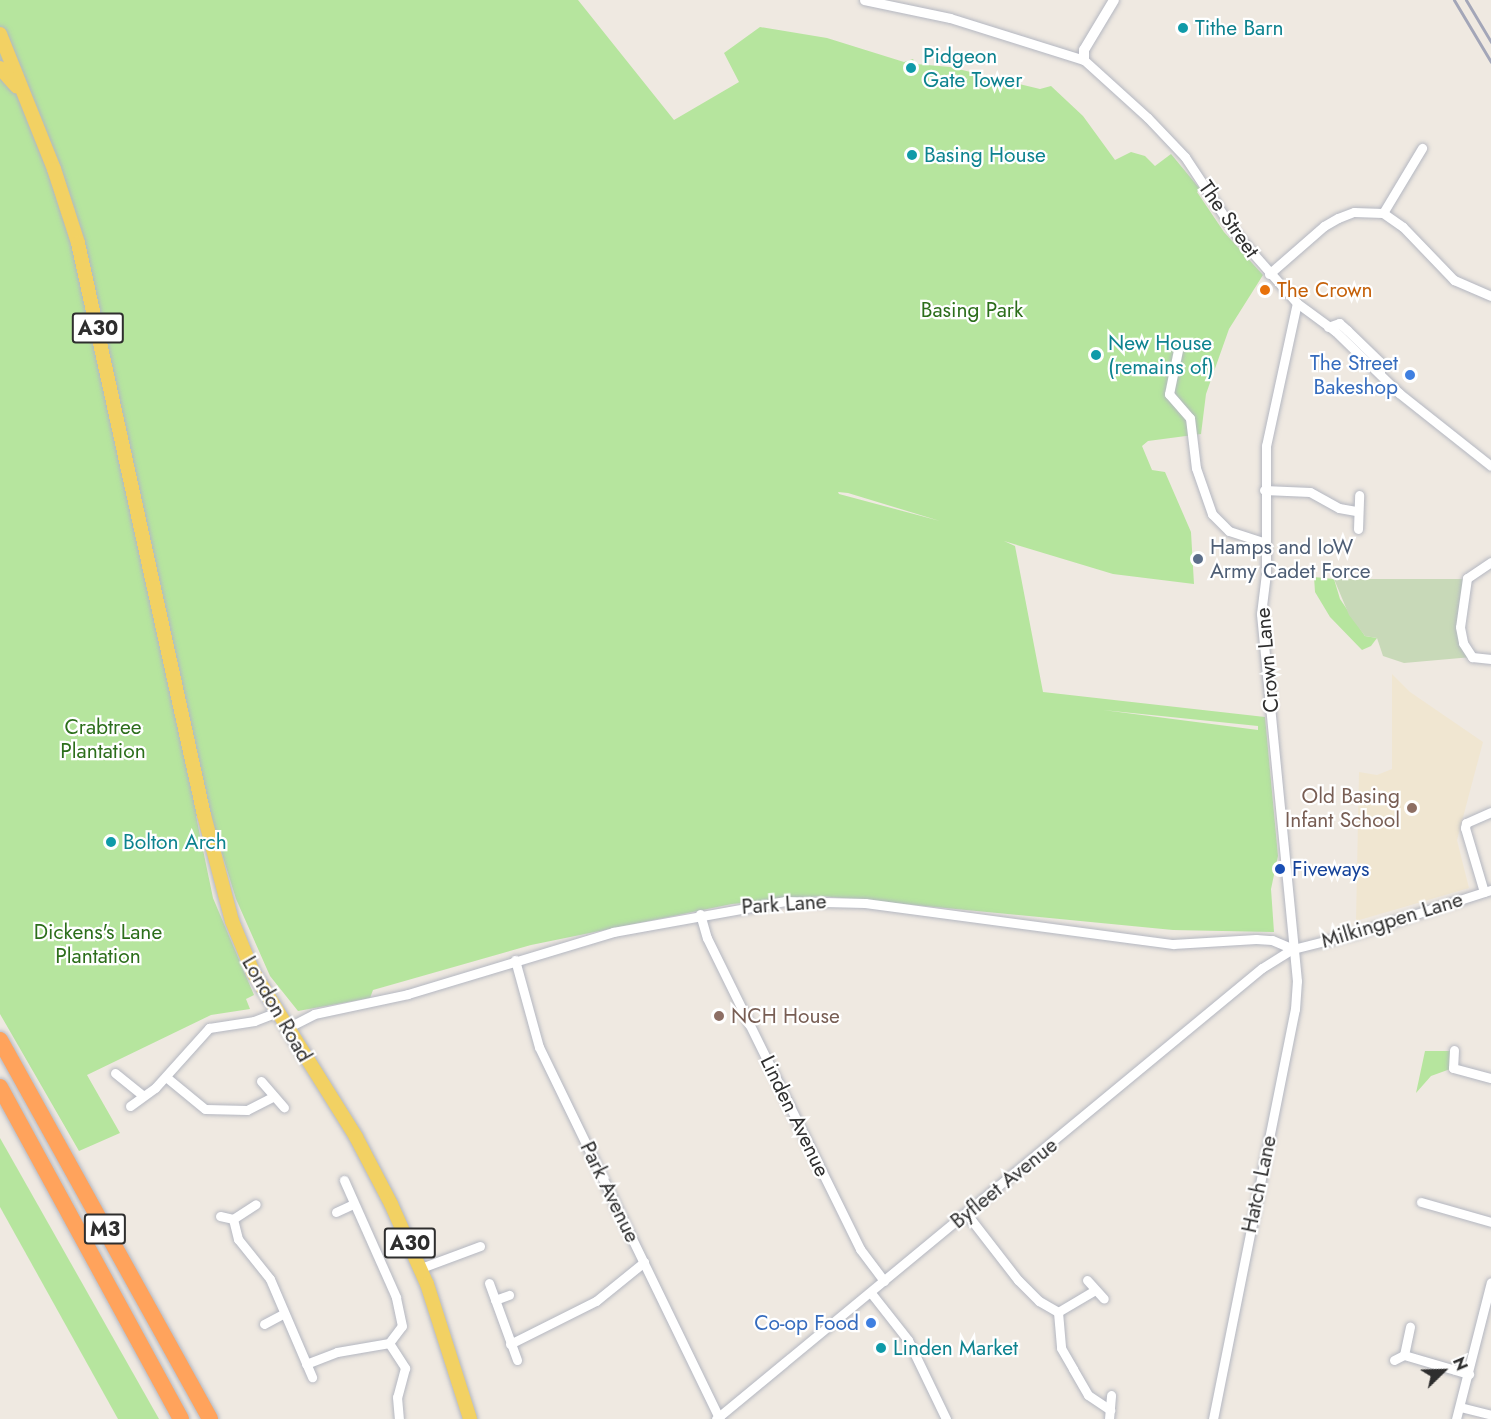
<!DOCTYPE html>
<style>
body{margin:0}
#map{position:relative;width:1491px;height:1419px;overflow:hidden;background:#efe9e1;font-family:Jost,sans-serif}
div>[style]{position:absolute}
.education>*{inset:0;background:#f0e6d1}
.green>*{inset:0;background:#b6e59e}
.cemetery>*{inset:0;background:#c8d9b8}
.roads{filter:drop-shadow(0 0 2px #b4b7c1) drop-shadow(0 0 2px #b4b7c1)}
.minor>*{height:9px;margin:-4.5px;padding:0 4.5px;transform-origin:4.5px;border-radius:4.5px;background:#fff}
.tertiary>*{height:10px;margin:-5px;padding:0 5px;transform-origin:5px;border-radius:5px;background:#fff}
.primary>*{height:14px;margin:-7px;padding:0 7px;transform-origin:7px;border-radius:7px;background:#f2d163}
.motorway>*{height:16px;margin:-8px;padding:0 8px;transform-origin:8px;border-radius:8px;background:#ffa35c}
.rail>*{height:3px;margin:-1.5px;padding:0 1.5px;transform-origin:1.5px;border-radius:1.5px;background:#a3a6b8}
.dots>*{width:16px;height:16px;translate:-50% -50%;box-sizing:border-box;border:3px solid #fff;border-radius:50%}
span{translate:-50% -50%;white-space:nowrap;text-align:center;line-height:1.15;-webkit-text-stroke:4.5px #fff;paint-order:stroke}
.shield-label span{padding:2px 4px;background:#fff;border:2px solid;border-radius:4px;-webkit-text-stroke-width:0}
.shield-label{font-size:20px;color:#2e2e2e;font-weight:700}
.culture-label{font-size:21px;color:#0d838f}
.left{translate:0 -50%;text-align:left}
.street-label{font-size:21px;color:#2e2e2e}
.food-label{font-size:21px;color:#c56008}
.park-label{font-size:21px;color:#2c6e1b}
.shop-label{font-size:21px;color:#366cbe}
.right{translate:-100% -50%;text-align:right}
.service-label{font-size:21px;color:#4e5e75}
.education-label{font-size:21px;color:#785e54}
.transit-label{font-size:21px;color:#164399}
.north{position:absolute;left:1413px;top:1341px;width:60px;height:60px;-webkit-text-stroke:4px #fff;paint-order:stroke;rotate:67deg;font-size:16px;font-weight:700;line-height:24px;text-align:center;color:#2e2e2e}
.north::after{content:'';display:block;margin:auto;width:21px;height:27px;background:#2e2e2e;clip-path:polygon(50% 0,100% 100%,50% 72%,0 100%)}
</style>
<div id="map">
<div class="education">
<i style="clip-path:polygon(1392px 674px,1410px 692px,1483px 742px,1457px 840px,1469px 888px,1356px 921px,1359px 772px,1377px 775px,1392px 769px)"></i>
</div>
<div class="green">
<i style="clip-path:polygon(evenodd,0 0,578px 0,674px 120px,739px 82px,724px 53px,760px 27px,827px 38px,904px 62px,913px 59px,916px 64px,950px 67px,1040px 89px,1051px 86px,1083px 116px,1115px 160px,1131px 152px,1145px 156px,1155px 166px,1171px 154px,1200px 189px,1197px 192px,1224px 232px,1263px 275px,1229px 329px,1206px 394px,1201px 434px,1148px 441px,1142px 446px,1152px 470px,1165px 472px,1191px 532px,1194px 584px,1113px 574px,1004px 541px,1015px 546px,1043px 692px,1265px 717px,1278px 856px,1271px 889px,1274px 932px,1173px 930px,821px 896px,732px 904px,531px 945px,373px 990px,370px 998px,298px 1011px,270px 976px,236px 899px,209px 812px,196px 816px,213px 898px,254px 995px,246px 999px,250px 1009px,211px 1015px,87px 1075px,120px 1133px,79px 1151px,0 1014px,0 0,838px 492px,848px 493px,940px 521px,839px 494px,838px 492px,0 0,1103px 710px,1258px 726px,1258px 730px,1103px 710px)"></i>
<i style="clip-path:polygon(1314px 577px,1334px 579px,1340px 599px,1365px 636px,1377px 638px,1371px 646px,1362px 650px,1330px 617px,1315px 592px)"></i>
<i style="clip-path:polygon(1425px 1051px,1454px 1051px,1453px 1068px,1431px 1076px,1416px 1093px)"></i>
<i style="clip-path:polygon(0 1138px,159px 1419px,118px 1419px,0 1207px)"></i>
</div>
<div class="cemetery">
<i style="clip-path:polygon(1334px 579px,1465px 579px,1459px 627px,1472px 657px,1404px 663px,1383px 656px,1377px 638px,1365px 636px,1349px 615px)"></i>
</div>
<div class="roads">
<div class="minor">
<i style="left:864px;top:0;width:88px;rotate:11.8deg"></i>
<i style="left:950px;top:18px;width:140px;rotate:17.4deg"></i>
<i style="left:1084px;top:60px;width:86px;rotate:42.2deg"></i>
<i style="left:1148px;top:118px;width:54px;rotate:46.5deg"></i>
<i style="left:1185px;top:157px;width:92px;rotate:56.5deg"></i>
<i style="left:1236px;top:234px;width:92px;rotate:48.5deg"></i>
<i style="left:1297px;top:303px;width:47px;rotate:36.4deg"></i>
<i style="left:1335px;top:331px;width:89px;rotate:44.1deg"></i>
<i style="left:1399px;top:393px;width:117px;rotate:38.4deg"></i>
<i style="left:1383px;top:213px;width:76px;rotate:-59deg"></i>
<i style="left:1269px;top:274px;width:73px;rotate:-41.1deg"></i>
<i style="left:1324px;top:226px;width:16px;rotate:-30deg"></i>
<i style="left:1338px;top:218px;width:17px;rotate:-21deg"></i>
<i style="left:1354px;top:212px;width:29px;rotate:2deg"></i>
<i style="left:1383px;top:213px;width:24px;rotate:35deg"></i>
<i style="left:1403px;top:227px;width:74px;rotate:46.1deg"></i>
<i style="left:1454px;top:280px;width:40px;rotate:23.4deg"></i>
<i style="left:1328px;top:327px;width:12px;rotate:-20deg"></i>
<i style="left:1339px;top:323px;width:11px;rotate:41deg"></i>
<i style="left:1347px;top:330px;width:46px;rotate:44.1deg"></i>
<i style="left:1380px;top:362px;width:12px;rotate:90deg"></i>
<i style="left:1178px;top:350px;width:45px;rotate:101.6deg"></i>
<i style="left:1169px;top:394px;width:32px;rotate:49deg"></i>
<i style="left:1190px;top:418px;width:50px;rotate:83.2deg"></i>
<i style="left:1196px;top:468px;width:49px;rotate:70.8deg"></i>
<i style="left:1212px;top:514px;width:24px;rotate:45deg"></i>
<i style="left:1229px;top:531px;width:38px;rotate:18deg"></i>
<i style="left:1264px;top:490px;width:46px;rotate:2.5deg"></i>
<i style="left:1310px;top:492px;width:33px;rotate:29deg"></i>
<i style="left:1339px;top:508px;width:17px;rotate:10deg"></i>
<i style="left:1358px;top:529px;width:34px;rotate:-88deg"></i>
<i style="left:1491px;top:562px;width:29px;rotate:146deg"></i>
<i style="left:1467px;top:578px;width:49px;rotate:98.1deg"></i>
<i style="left:1460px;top:627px;width:16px;rotate:79deg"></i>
<i style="left:1463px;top:643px;width:17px;rotate:57deg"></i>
<i style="left:1472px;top:657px;width:19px;rotate:6deg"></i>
<i style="left:1484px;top:892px;width:67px;rotate:-106.5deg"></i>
<i style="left:1465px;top:828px;width:5px;rotate:-79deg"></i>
<i style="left:1466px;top:823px;width:27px;rotate:-24deg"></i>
<i style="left:700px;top:914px;width:25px;rotate:74deg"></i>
<i style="left:707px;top:938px;width:347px;rotate:63.8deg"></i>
<i style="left:860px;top:1249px;width:40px;rotate:53deg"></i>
<i style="left:515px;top:960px;width:90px;rotate:74.6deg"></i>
<i style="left:539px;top:1047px;width:414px;rotate:64.1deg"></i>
<i style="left:287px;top:1028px;width:30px;rotate:-27deg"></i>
<i style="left:314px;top:1014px;width:96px;rotate:-12deg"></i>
<i style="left:408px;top:994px;width:214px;rotate:-16.8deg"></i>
<i style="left:613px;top:932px;width:175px;rotate:-10.2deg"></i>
<i style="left:785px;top:901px;width:80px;rotate:1.4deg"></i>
<i style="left:865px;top:903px;width:311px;rotate:7.6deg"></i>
<i style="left:1173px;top:944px;width:83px;rotate:-3.4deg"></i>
<i style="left:1256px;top:939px;width:16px;rotate:4deg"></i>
<i style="left:1272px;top:940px;width:23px;rotate:23deg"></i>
<i style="left:1454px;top:1050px;width:18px;rotate:93deg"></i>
<i style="left:1453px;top:1068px;width:39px;rotate:15deg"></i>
<i style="left:115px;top:1073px;width:35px;rotate:39deg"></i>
<i style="left:166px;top:1077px;width:50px;rotate:39.4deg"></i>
<i style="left:205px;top:1109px;width:42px;rotate:1.4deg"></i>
<i style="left:247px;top:1110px;width:28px;rotate:-27deg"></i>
<i style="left:261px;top:1081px;width:35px;rotate:49deg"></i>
<i style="left:130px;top:1106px;width:31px;rotate:-36deg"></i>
<i style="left:155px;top:1088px;width:81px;rotate:-48deg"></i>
<i style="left:209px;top:1028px;width:46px;rotate:-8.8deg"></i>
<i style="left:254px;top:1021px;width:25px;rotate:-21deg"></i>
<i style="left:1421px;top:1202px;width:73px;rotate:15.9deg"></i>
<i style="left:336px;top:1212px;width:19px;rotate:-25deg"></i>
<i style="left:966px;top:1213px;width:85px;rotate:52.2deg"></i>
<i style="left:1018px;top:1280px;width:30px;rotate:45deg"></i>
<i style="left:1039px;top:1301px;width:22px;rotate:30deg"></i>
<i style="left:1058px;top:1312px;width:36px;rotate:85deg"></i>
<i style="left:1061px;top:1348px;width:24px;rotate:60deg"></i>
<i style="left:1073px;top:1369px;width:30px;rotate:60deg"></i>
<i style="left:1088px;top:1395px;width:27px;rotate:34deg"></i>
<i style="left:220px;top:1216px;width:13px;rotate:13deg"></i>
<i style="left:233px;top:1219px;width:27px;rotate:-33deg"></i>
<i style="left:233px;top:1219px;width:21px;rotate:76deg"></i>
<i style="left:238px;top:1239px;width:51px;rotate:51.3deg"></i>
<i style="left:270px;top:1279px;width:107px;rotate:66.8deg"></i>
<i style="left:421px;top:1268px;width:63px;rotate:-20.4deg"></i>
<i style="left:1087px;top:1280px;width:25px;rotate:48deg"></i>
<i style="left:489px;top:1283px;width:82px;rotate:70deg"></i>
<i style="left:871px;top:1293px;width:60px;rotate:51.8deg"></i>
<i style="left:908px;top:1340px;width:88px;rotate:64.3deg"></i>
<i style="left:495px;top:1300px;width:15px;rotate:-20deg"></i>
<i style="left:1058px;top:1312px;width:43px;rotate:-30.7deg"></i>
<i style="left:264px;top:1324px;width:21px;rotate:-28deg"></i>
<i style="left:389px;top:1343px;width:30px;rotate:57deg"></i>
<i style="left:405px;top:1368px;width:30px;rotate:105deg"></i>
<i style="left:397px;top:1397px;width:22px;rotate:85deg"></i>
<i style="left:510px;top:1344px;width:96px;rotate:-26.6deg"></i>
<i style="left:596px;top:1301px;width:62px;rotate:-39.1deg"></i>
<i style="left:1404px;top:1355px;width:68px;rotate:16.3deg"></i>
<i style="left:1394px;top:1360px;width:11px;rotate:-27deg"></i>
<i style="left:1404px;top:1355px;width:29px;rotate:-78deg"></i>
<i style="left:306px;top:1364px;width:33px;rotate:-21deg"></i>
<i style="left:337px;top:1352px;width:53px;rotate:-9.8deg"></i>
<i style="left:389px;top:1343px;width:21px;rotate:-53deg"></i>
<i style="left:402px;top:1326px;width:30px;rotate:-102deg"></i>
<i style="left:396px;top:1297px;width:128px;rotate:-114deg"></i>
<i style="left:1460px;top:1407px;width:32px;rotate:14deg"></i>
<i style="left:716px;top:1419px;width:708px;rotate:-39.56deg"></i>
<i style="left:1262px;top:968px;width:36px;rotate:-32deg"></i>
<i style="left:1293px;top:949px;width:69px;rotate:-14.2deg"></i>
<i style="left:1360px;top:932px;width:138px;rotate:-17.8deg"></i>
<i style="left:1109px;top:1419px;width:24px;rotate:-85deg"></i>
<i style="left:1213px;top:1419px;width:418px;rotate:-78.7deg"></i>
<i style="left:1295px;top:1009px;width:28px;rotate:-86deg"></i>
<i style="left:1297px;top:981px;width:369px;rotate:-95.6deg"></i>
<i style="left:1261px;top:614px;width:38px;rotate:-83deg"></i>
<i style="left:1266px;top:576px;width:130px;rotate:-90deg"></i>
<i style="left:1266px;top:446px;width:146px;rotate:-77.8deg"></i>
<i style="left:1456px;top:1419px;width:141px;rotate:-75.7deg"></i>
</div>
<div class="tertiary">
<i style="left:1084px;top:60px;width:10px;rotate:-90deg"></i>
<i style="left:1084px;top:50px;width:58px;rotate:-59deg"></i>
</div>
<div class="primary">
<i style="left:0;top:34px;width:145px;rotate:68.2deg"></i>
<i style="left:54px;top:169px;width:78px;rotate:72deg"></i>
<i style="left:78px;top:243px;width:586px;rotate:77.58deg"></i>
<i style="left:204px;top:815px;width:110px;rotate:75.2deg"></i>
<i style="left:232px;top:921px;width:55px;rotate:67.6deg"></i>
<i style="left:253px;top:972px;width:195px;rotate:58deg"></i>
<i style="left:356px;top:1137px;width:76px;rotate:62.4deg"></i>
<i style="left:391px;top:1204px;width:88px;rotate:65.8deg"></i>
<i style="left:427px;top:1284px;width:142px;rotate:72.3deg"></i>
<i style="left:0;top:68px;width:25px;rotate:48deg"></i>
</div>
<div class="motorway">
<i style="left:0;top:1040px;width:433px;rotate:61deg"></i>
<i style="left:0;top:1087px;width:378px;rotate:61.4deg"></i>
</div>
</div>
<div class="rail">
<i style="left:1454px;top:0;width:72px;rotate:59.2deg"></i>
<i style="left:1466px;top:0;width:49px;rotate:59.2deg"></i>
</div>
<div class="dots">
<i style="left:1183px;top:28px;background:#0f9aa8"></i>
<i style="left:911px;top:68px;background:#0f9aa8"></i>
<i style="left:912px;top:155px;background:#0f9aa8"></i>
<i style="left:1265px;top:290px;background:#e8710a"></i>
<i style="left:1096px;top:355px;background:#0f9aa8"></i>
<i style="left:1410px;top:375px;background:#3f7fe0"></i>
<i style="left:1198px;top:559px;background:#5c6f8a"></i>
<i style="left:1412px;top:808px;background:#8d6e63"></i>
<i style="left:111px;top:842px;background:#0f9aa8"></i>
<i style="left:1280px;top:869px;background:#1a4fb4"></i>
<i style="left:719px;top:1016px;background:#8d6e63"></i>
<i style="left:871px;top:1323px;background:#3f7fe0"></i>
<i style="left:881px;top:1348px;background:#0f9aa8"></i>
</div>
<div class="shield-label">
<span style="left:98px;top:328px">A30</span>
<span style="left:105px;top:1229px">M3</span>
<span style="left:410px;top:1243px">A30</span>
</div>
<div class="culture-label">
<span class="left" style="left:1195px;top:28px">Tithe Barn</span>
<span class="left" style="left:923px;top:68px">Pidgeon<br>Gate Tower</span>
<span class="left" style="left:924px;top:155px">Basing House</span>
<span class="left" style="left:1108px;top:355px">New House<br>(remains of)</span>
<span class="left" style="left:123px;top:842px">Bolton Arch</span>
<span class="left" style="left:893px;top:1348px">Linden Market</span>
</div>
<div class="street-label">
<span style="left:1229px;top:219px;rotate:55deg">The Street</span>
<span style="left:1267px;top:660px;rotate:-95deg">Crown Lane</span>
<span style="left:784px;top:904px;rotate:-4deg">Park Lane</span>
<span style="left:1392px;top:920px;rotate:-17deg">Milkingpen Lane</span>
<span style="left:277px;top:1009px;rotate:60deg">London Road</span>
<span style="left:795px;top:1116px;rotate:64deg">Linden Avenue</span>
<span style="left:1004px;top:1183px;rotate:-39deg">Byfleet Avenue</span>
<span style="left:1259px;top:1184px;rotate:-78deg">Hatch Lane</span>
<span style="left:610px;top:1192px;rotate:64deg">Park Avenue</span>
</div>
<div class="food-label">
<span class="left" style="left:1277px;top:290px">The Crown</span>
</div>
<div class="park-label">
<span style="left:972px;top:310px">Basing Park</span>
<span style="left:103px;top:739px">Crabtree<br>Plantation</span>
<span style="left:98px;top:944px">Dickens's Lane<br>Plantation</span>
</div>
<div class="shop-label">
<span class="right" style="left:1398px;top:375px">The Street<br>Bakeshop</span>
<span class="right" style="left:859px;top:1323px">Co-op Food</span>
</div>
<div class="service-label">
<span class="left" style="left:1210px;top:559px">Hamps and IoW<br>Army Cadet Force</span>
</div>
<div class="education-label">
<span class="right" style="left:1400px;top:808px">Old Basing<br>Infant School</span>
<span class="left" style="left:731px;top:1016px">NCH House</span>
</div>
<div class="transit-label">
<span class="left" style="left:1292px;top:869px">Fiveways</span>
</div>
<div class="north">N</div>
</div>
